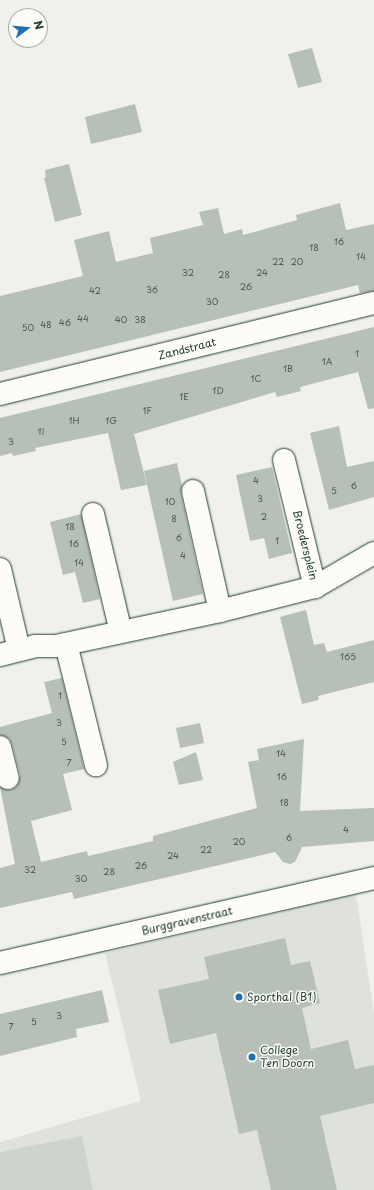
<!DOCTYPE html>
<style>
body{margin:0}
#map{position:relative;width:374px;height:1190px;overflow:hidden;background:#f0f1eb;font-family:"Playpen Sans",sans-serif}
div>[style]{position:absolute}
.built>*{inset:0;background:#dfe2dc}
.green>*{inset:0;background:#cdd3cd}
.building>*{inset:0;background:#b6bfb8}
.roads{filter:drop-shadow(0 0 1px #1f3d34) drop-shadow(0 0 1px #1f3d34)}
.minor>*{height:22px;margin:-11px;padding:0 11px;transform-origin:11px;border-radius:11px;background:#fdfcf7}
.dots>*{width:11px;height:11px;translate:-50% -50%;box-sizing:border-box;border:2px solid #fdfcf7;border-radius:50%}
span{translate:-50% -50%;white-space:nowrap;text-align:center;line-height:1.15;-webkit-text-stroke:3px #fdfcf7;paint-order:stroke}
.number-label{font-size:9px;color:#455e55}
.number-label span{-webkit-text-stroke-width:0}
.street-label{font-size:11px;color:#1f3d34}
.poi-label{font-size:11px;color:#1f3d34}
.left{translate:0 -50%;text-align:left}
.north{position:absolute;left:8px;top:8px;width:40px;height:40px;box-sizing:border-box;background:#fdfcf7;border:1px solid #a4b0a9;border-radius:50%;rotate:74deg;font-size:11px;font-weight:700;line-height:16px;text-align:center;color:#1f3d34}
.north::after{content:'';display:block;margin:auto;width:14px;height:18px;background:#1f6fb2;clip-path:polygon(50% 0,100% 100%,50% 72%,0 100%)}
</style>
<div id="map">
<div class="built">
<i style="clip-path:polygon(356px 894px,374px 1013px,374px 1190px,0 1190px,0 1142px,141px 1101px,105px 953px)"></i>
</div>
<div class="green">
<i style="clip-path:polygon(82px 1136px,93px 1190px,0 1190px,0 1152px)"></i>
</div>
<div class="building">
<i style="clip-path:polygon(312px 48px,322px 82px,298px 88px,288px 54px)"></i>
<i style="clip-path:polygon(135px 104px,142px 132px,91px 144px,85px 117px)"></i>
<i style="clip-path:polygon(69px 164px,82px 215px,55px 222px,44px 178px,46px 177px,45px 170px)"></i>
<i style="clip-path:polygon(340px 203px,346px 230px,374px 224px,374px 291px,360px 293px,358px 285px,0 372px,0 296px,83px 276px,74px 240px,109px 231px,116px 262px,153px 253px,150px 238px,203px 225px,199px 212px,218px 208px,224px 234px,242px 229px,243px 235px,297px 220px,296px 215px)"></i>
<i style="clip-path:polygon(374px 327px,374px 408px,368px 409px,358px 372px,300px 387px,301px 391px,277px 397px,275px 392px,134px 434px,147px 485px,121px 490px,108px 433px,35px 448px,36px 451px,13px 456px,12px 453px,0 456px,0 418px)"></i>
<i style="clip-path:polygon(339px 426px,347px 467px,374px 461px,374px 497px,329px 510px,310px 433px)"></i>
<i style="clip-path:polygon(177px 463px,182px 485px,181px 494px,203px 594px,173px 601px,144px 471px)"></i>
<i style="clip-path:polygon(272px 467px,292px 553px,269px 559px,264px 538px,250px 541px,236px 475px)"></i>
<i style="clip-path:polygon(81px 514px,100px 599px,83px 603px,75px 572px,63px 575px,50px 522px)"></i>
<i style="clip-path:polygon(306px 610px,314px 645px,324px 643px,327px 652px,374px 640px,374px 682px,318px 696px,319px 700px,302px 704px,280px 617px)"></i>
<i style="clip-path:polygon(62px 678px,84px 769px,63px 774px,72px 810px,31px 821px,41px 862px,87px 851px,88px 856px,153px 841px,153px 836px,257px 808px,248px 762px,259px 760px,257px 749px,304px 739px,300px 811px,374px 808px,374px 841px,302px 847px,295px 862px,290px 864px,283px 862px,275px 852px,74px 899px,72px 892px,0 908px,0 868px,15px 864px,0 787px,11px 790px,16px 787px,20px 775px,12px 744px,9px 738px,0 735px,0 727px,52px 713px,44px 682px)"></i>
<i style="clip-path:polygon(200px 723px,204px 743px,180px 748px,176px 728px)"></i>
<i style="clip-path:polygon(196px 752px,203px 780px,179px 785px,173px 762px)"></i>
<i style="clip-path:polygon(285px 938px,291px 965px,310px 961px,320px 1003px,302px 1008px,311px 1049px,348px 1040px,355px 1069px,374px 1065px,374px 1103px,320px 1116px,337px 1190px,271px 1190px,257px 1130px,239px 1134px,216px 1033px,170px 1044px,158px 990px,209px 979px,204px 957px)"></i>
<i style="clip-path:polygon(102px 990px,109px 1022px,76px 1029px,77px 1037px,0 1056px,0 1014px)"></i>
</div>
<div class="roads">
<div class="minor">
<i style="left:0;top:394px;width:385px;rotate:-13.7deg"></i>
<i style="left:284px;top:460px;width:131px;rotate:76.3deg"></i>
<i style="left:315px;top:587px;width:68px;rotate:-30deg"></i>
<i style="left:193px;top:491px;width:123px;rotate:77.3deg"></i>
<i style="left:93px;top:514px;width:121px;rotate:76.7deg"></i>
<i style="left:0;top:569px;width:83px;rotate:76.8deg"></i>
<i style="left:66px;top:644px;width:125px;rotate:76.1deg"></i>
<i style="left:0;top:655px;width:36px;rotate:-14deg"></i>
<i style="left:35px;top:646px;width:21px"></i>
<i style="left:56px;top:646px;width:168px;rotate:-12deg"></i>
<i style="left:220px;top:611px;width:98px;rotate:-14.2deg"></i>
<i style="left:0;top:747px;width:32px;rotate:76deg"></i>
<i style="left:0;top:963px;width:384px;rotate:-12.8deg"></i>
</div>
</div>
<div class="dots">
<i style="left:239px;top:997px;background:#1f6fb2"></i>
<i style="left:252px;top:1057px;background:#1f6fb2"></i>
</div>
<div class="number-label">
<span style="left:339px;top:241px">16</span>
<span style="left:314px;top:247px">18</span>
<span style="left:361px;top:256px">14</span>
<span style="left:278px;top:261px">22</span>
<span style="left:297px;top:261px">20</span>
<span style="left:188px;top:272px">32</span>
<span style="left:262px;top:272px">24</span>
<span style="left:224px;top:274px">28</span>
<span style="left:246px;top:286px">26</span>
<span style="left:152px;top:289px">36</span>
<span style="left:95px;top:290px">42</span>
<span style="left:212px;top:301px">30</span>
<span style="left:83px;top:318px">44</span>
<span style="left:121px;top:319px">40</span>
<span style="left:140px;top:319px">38</span>
<span style="left:65px;top:322px">46</span>
<span style="left:46px;top:324px">48</span>
<span style="left:28px;top:327px">50</span>
<span style="left:357px;top:353px">1</span>
<span style="left:327px;top:361px">1A</span>
<span style="left:288px;top:368px">1B</span>
<span style="left:256px;top:378px">1C</span>
<span style="left:218px;top:390px">1D</span>
<span style="left:184px;top:396px">1E</span>
<span style="left:147px;top:410px">1F</span>
<span style="left:74px;top:420px">1H</span>
<span style="left:111px;top:420px">1G</span>
<span style="left:41px;top:431px">1I</span>
<span style="left:11px;top:441px">3</span>
<span style="left:256px;top:480px">4</span>
<span style="left:354px;top:485px">6</span>
<span style="left:334px;top:490px">5</span>
<span style="left:260px;top:498px">3</span>
<span style="left:170px;top:501px">10</span>
<span style="left:264px;top:516px">2</span>
<span style="left:174px;top:518px">8</span>
<span style="left:70px;top:526px">18</span>
<span style="left:179px;top:537px">6</span>
<span style="left:277px;top:540px">1</span>
<span style="left:74px;top:543px">16</span>
<span style="left:183px;top:555px">4</span>
<span style="left:79px;top:562px">14</span>
<span style="left:348px;top:656px">165</span>
<span style="left:60px;top:695px">1</span>
<span style="left:59px;top:722px">3</span>
<span style="left:64px;top:741px">5</span>
<span style="left:281px;top:753px">14</span>
<span style="left:69px;top:762px">7</span>
<span style="left:282px;top:776px">16</span>
<span style="left:284px;top:802px">18</span>
<span style="left:346px;top:829px">4</span>
<span style="left:289px;top:837px">6</span>
<span style="left:239px;top:841px">20</span>
<span style="left:206px;top:849px">22</span>
<span style="left:173px;top:855px">24</span>
<span style="left:141px;top:865px">26</span>
<span style="left:30px;top:869px">32</span>
<span style="left:109px;top:871px">28</span>
<span style="left:81px;top:878px">30</span>
<span style="left:59px;top:1015px">3</span>
<span style="left:34px;top:1021px">5</span>
<span style="left:11px;top:1026px">7</span>
</div>
<div class="street-label">
<span style="left:187px;top:349px;rotate:-14deg">Zandstraat</span>
<span style="left:305px;top:545px;rotate:76deg">Broedersplein</span>
<span style="left:187px;top:921px;rotate:-13deg">Burggravenstraat</span>
</div>
<div class="poi-label">
<span class="left" style="left:247px;top:997px">Sporthal (B1)</span>
<span class="left" style="left:260px;top:1057px">College<br>Ten Doorn</span>
</div>
<div class="north">N</div>
</div>
